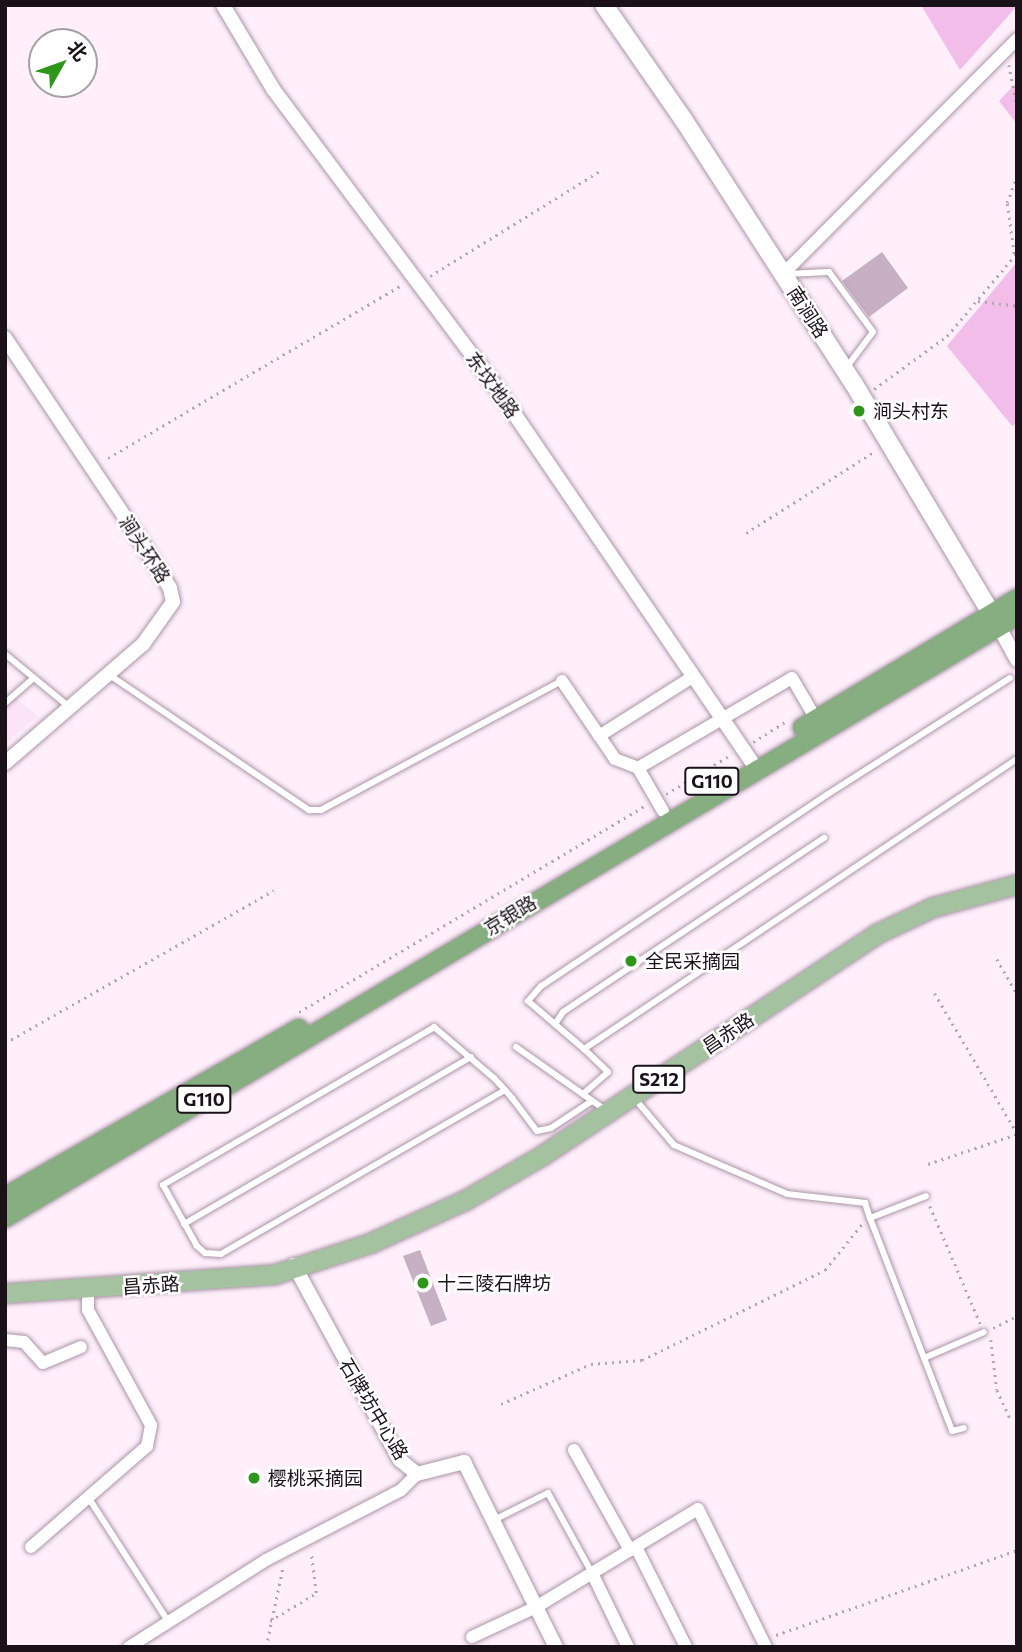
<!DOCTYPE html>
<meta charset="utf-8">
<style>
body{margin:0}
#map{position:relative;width:1022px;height:1652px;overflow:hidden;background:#feeffb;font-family:Commissioner,"Noto Sans SC",sans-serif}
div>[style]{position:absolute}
.built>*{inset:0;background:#fce4f8}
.green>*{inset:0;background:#f3bdea}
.building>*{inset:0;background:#c7b0c3}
.path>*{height:2.5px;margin-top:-1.25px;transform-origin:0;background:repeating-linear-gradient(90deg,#b3a6b0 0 2px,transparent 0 7px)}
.roads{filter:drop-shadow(0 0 2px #ab95a7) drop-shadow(0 0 2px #ab95a7)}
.service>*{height:6px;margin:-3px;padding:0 3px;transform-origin:3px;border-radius:3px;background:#fff}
.minor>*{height:12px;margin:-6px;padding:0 6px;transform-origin:6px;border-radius:6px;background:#fff}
.tertiary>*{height:14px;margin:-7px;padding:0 7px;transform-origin:7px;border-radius:7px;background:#fff}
.secondary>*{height:18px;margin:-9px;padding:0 9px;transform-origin:9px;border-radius:9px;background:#fff}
.primary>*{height:19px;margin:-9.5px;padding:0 9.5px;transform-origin:9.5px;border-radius:9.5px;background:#a4c2a0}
.trunk>*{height:19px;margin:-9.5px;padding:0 9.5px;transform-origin:9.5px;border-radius:9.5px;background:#86ae80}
.dots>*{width:19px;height:19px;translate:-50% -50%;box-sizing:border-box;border:4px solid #fff;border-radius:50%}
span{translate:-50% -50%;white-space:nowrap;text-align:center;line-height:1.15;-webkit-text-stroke:5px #fff;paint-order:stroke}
.shield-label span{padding:2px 5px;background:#fff;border:2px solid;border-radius:5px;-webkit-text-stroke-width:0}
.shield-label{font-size:18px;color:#1a1218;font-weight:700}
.street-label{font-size:19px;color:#1a1218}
.poi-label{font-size:19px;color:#1a1218}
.left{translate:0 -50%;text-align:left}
.frame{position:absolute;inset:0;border:7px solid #1a1218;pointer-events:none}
.north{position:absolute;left:28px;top:28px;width:70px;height:70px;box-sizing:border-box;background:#fff;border:2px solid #a3a0a3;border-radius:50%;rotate:50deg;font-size:19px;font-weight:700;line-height:28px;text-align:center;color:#1a1218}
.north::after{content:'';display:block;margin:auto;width:24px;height:32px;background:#2f961c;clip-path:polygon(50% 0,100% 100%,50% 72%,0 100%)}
</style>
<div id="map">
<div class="built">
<i style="clip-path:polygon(5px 689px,38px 716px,5px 744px)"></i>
</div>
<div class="green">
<i style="clip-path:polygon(921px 5px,1017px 5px,1017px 6px,960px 70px)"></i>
<i style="clip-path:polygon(1017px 82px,1017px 124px,999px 101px)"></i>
<i style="clip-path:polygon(1017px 262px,1017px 423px,1012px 426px,947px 346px)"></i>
</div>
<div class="building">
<i style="clip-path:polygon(882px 252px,908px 288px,869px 317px,842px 281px)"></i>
<i style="clip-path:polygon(420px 1250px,447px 1320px,431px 1326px,403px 1256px)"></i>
</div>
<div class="path">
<i style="left:1009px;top:65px;width:41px;rotate:78.7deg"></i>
<i style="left:1014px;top:254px;width:51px;rotate:-97.8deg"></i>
<i style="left:1007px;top:203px;width:29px;rotate:-70deg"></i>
<i style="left:430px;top:276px;width:203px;rotate:-31.7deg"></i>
<i style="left:978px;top:301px;width:39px;rotate:7deg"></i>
<i style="left:874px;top:389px;width:90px;rotate:-36deg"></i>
<i style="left:947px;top:336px;width:109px;rotate:-49.9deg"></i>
<i style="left:108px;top:458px;width:342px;rotate:-30.5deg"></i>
<i style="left:746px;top:533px;width:153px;rotate:-32.4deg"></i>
<i style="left:753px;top:742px;width:39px;rotate:-32deg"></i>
<i style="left:666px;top:794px;width:77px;rotate:-31.2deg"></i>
<i style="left:997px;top:959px;width:40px;rotate:60.3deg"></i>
<i style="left:299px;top:1012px;width:403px;rotate:-30.8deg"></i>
<i style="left:5px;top:1043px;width:309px;rotate:-29.6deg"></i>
<i style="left:928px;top:1164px;width:94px;rotate:-18.6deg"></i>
<i style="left:1017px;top:1134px;width:164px;rotate:-120.5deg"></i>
<i style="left:930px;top:1206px;width:129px;rotate:66.8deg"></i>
<i style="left:993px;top:1328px;width:27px;rotate:-27deg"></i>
<i style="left:991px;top:1340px;width:50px;rotate:83.2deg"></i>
<i style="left:997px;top:1390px;width:33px;rotate:65deg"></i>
<i style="left:501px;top:1404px;width:98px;rotate:-24deg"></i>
<i style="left:591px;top:1364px;width:51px;rotate:-4.5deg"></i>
<i style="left:642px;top:1360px;width:204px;rotate:-26.2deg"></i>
<i style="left:825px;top:1270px;width:59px;rotate:-51.2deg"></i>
<i style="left:270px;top:1621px;width:54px;rotate:-31.3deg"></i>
<i style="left:316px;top:1593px;width:41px;rotate:-97deg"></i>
<i style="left:776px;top:1635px;width:256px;rotate:-19.4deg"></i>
<i style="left:266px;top:1647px;width:83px;rotate:-78.1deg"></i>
<i style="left:318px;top:1647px;width:5px;rotate:-68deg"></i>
</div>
<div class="roads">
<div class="service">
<i style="left:787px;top:274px;width:42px;rotate:-2.7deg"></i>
<i style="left:829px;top:272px;width:74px;rotate:53.7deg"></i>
<i style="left:873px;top:332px;width:45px;rotate:126.9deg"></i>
<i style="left:5px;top:654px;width:82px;rotate:39.5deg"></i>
<i style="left:108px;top:674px;width:243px;rotate:34.1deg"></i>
<i style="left:309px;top:810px;width:12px"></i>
<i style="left:321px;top:810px;width:273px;rotate:-28.2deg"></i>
<i style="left:1010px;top:678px;width:216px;rotate:147.5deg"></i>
<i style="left:828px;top:794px;width:345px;rotate:146.2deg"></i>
<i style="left:541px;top:986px;width:20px;rotate:131deg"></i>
<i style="left:528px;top:1001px;width:74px;rotate:40.6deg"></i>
<i style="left:584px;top:1049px;width:521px;rotate:-33.81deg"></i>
<i style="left:5px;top:703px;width:38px;rotate:-41deg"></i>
<i style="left:555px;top:1024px;width:14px;rotate:-56deg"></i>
<i style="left:563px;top:1012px;width:314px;rotate:-33.7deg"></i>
<i style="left:516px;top:1047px;width:108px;rotate:35.2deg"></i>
<i style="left:505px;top:1090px;width:328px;rotate:150deg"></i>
<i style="left:221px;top:1254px;width:16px;rotate:-176deg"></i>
<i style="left:205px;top:1253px;width:11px;rotate:-139deg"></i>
<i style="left:197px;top:1246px;width:70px;rotate:-119.1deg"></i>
<i style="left:163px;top:1185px;width:314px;rotate:-30.2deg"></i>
<i style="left:434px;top:1027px;width:79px;rotate:40.4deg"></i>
<i style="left:494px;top:1078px;width:16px;rotate:47deg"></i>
<i style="left:505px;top:1090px;width:11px;rotate:49deg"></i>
<i style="left:512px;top:1098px;width:41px;rotate:52.9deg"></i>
<i style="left:537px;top:1131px;width:14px;rotate:-12deg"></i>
<i style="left:551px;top:1128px;width:49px;rotate:-33.4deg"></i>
<i style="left:583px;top:1094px;width:33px;rotate:-41deg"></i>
<i style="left:608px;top:1072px;width:33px;rotate:-136deg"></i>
<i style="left:635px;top:1099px;width:60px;rotate:49.7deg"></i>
<i style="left:674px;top:1145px;width:123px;rotate:23.4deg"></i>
<i style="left:787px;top:1194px;width:79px;rotate:6.6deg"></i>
<i style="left:865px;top:1203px;width:16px;rotate:72deg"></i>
<i style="left:870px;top:1218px;width:60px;rotate:-21.4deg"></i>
<i style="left:870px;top:1218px;width:228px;rotate:68.9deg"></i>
<i style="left:952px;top:1431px;width:12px;rotate:-14deg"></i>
<i style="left:184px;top:1224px;width:332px;rotate:-30.2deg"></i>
<i style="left:924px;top:1358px;width:65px;rotate:-23.4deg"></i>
<i style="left:88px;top:1497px;width:148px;rotate:57.2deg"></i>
<i style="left:494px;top:1520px;width:60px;rotate:-26.6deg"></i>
<i style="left:548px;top:1493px;width:91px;rotate:61.2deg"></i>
</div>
<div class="minor">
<i style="left:783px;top:274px;width:332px;rotate:-45.1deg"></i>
<i style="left:562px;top:681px;width:94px;rotate:55.8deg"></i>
<i style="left:615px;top:759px;width:25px;rotate:21deg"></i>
<i style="left:599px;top:736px;width:112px;rotate:-32.3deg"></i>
<i style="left:663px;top:811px;width:50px;rotate:-120.2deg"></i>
<i style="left:638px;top:768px;width:178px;rotate:-30.3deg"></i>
<i style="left:792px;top:678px;width:48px;rotate:59.7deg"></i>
<i style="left:5px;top:1340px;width:19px;rotate:6deg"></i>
<i style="left:24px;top:1342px;width:28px;rotate:48deg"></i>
<i style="left:43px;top:1363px;width:41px;rotate:-22.8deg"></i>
<i style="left:574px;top:1450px;width:115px;rotate:60.8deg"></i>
<i style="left:31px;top:1547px;width:154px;rotate:-41deg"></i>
<i style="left:147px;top:1446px;width:21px;rotate:-79deg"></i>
<i style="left:151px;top:1425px;width:131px;rotate:-118.7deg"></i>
<i style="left:88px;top:1310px;width:21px;rotate:-90deg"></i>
<i style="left:636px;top:1547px;width:112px;rotate:63.4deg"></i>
<i style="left:592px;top:1573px;width:82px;rotate:64.1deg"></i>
<i style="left:472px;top:1637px;width:71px;rotate:-25.1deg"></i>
<i style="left:536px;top:1607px;width:189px;rotate:-31.2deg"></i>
<i style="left:698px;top:1509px;width:154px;rotate:63.8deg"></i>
<i style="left:129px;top:1647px;width:162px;rotate:-32.4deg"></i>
<i style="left:266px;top:1560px;width:152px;rotate:-27.4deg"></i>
<i style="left:401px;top:1490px;width:23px;rotate:-45deg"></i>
</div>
<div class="tertiary">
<i style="left:223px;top:5px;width:98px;rotate:59.2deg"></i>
<i style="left:273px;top:89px;width:369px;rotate:53.2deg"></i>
<i style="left:494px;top:384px;width:466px;rotate:55.7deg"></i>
<i style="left:5px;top:338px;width:247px;rotate:56.2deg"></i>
<i style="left:142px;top:543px;width:53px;rotate:58.1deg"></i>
<i style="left:170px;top:588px;width:14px;rotate:78deg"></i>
<i style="left:173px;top:602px;width:52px;rotate:125.5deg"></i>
<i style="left:143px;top:644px;width:182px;rotate:139.2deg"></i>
<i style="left:994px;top:618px;width:48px;rotate:61.3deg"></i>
<i style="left:294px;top:1265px;width:222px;rotate:61.5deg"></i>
<i style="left:400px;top:1460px;width:22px;rotate:39deg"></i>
<i style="left:417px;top:1474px;width:49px;rotate:-14.3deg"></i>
<i style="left:464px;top:1462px;width:207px;rotate:63.6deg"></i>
</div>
<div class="secondary">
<i style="left:604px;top:5px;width:139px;rotate:55.3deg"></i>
<i style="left:683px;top:119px;width:315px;rotate:57.2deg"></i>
<i style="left:854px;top:384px;width:267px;rotate:59.1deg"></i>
</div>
<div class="primary">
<i style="left:5px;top:1293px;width:271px;rotate:-4deg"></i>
<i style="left:275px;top:1274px;width:100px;rotate:-18.1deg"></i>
<i style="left:370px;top:1243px;width:104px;rotate:-24.4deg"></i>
<i style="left:465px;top:1200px;width:88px;rotate:-30.1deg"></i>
<i style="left:541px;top:1156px;width:404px;rotate:-33.5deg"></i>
<i style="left:878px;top:933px;width:61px;rotate:-25.3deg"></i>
<i style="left:933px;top:907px;width:87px;rotate:-15.3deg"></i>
</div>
<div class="trunk">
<i style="left:802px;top:727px;width:251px;rotate:-31deg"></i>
<i style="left:5px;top:1196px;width:338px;rotate:-29.8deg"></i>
<i style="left:5px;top:1217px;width:1178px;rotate:-30.75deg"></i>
</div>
</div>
<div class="dots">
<i style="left:859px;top:411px;background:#2f961c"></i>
<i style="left:631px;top:961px;background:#2f961c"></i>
<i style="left:423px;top:1283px;background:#2f961c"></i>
<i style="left:254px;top:1478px;background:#2f961c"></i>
</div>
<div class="shield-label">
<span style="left:712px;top:781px">G110</span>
<span style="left:659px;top:1079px">S212</span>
<span style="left:204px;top:1099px">G110</span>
</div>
<div class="street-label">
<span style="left:808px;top:312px;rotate:57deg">南涧路</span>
<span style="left:493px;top:385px;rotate:54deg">东坟地路</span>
<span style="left:145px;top:549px;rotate:57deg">涧头环路</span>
<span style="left:510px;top:915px;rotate:-31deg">京银路</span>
<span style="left:728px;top:1033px;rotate:-34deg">昌赤路</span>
<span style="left:151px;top:1285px;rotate:-4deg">昌赤路</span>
<span style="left:374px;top:1409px;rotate:59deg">石牌坊中心路</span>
</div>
<div class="poi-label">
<span class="left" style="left:873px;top:411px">涧头村东</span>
<span class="left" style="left:645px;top:961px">全民采摘园</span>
<span class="left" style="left:437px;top:1283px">十三陵石牌坊</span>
<span class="left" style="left:268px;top:1478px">樱桃采摘园</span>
</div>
<div class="frame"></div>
<div class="north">北</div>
</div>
